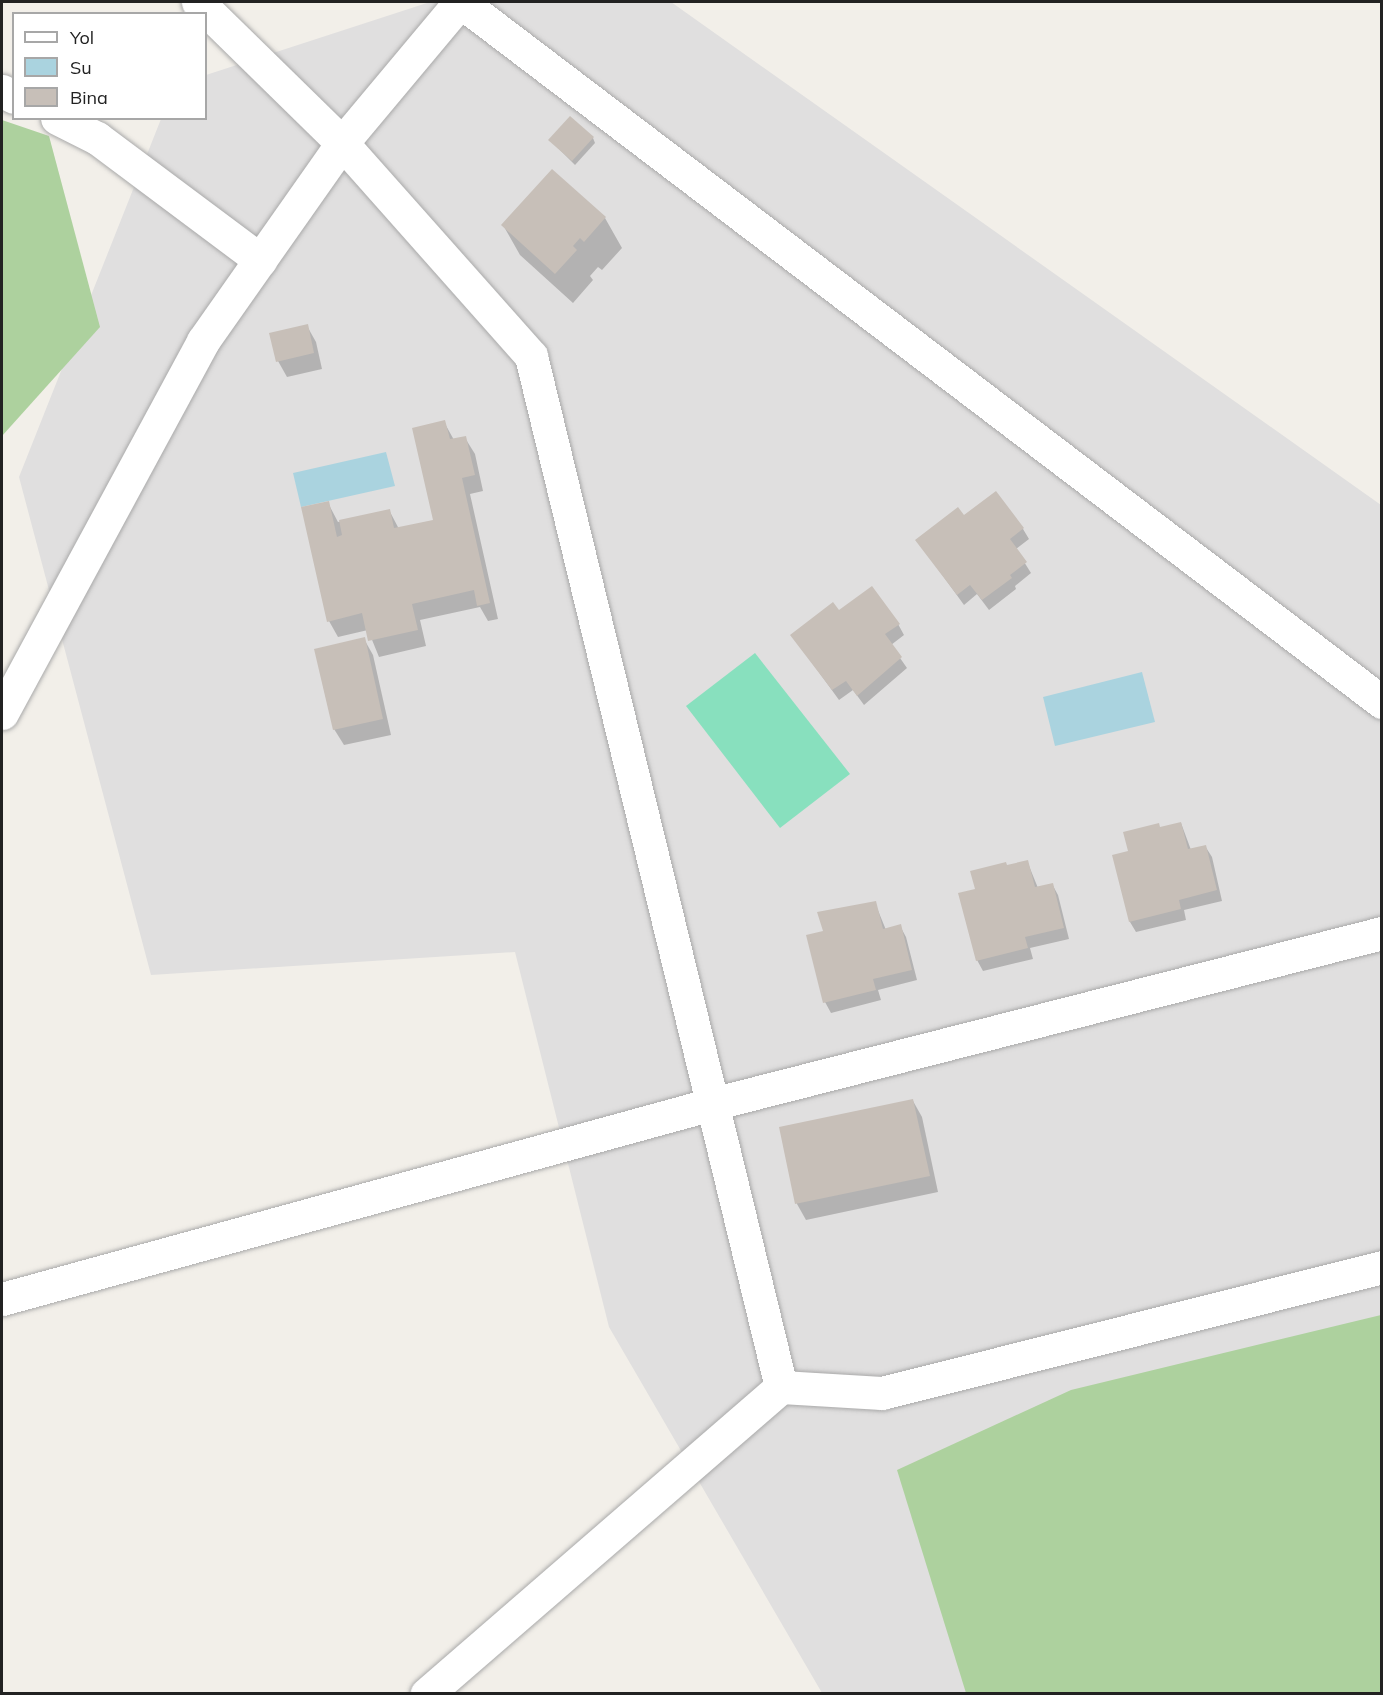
<!DOCTYPE html>
<style>
body{margin:0}
#map{position:relative;width:1383px;height:1695px;overflow:hidden;background:#f2efe9;font-family:Mulish,sans-serif}
div>[style]{position:absolute}
.residential>*{inset:0;background:#e0dfdf}
.forest>*{inset:0;background:#add19e}
.pitch>*{inset:0;background:#88e0be}
.water>*{inset:0;background:#aad3df}
.shadow>*{inset:0;background:#0003}
.building>*{inset:0;background:#c7bfb8}
.roads{filter:drop-shadow(0 0 2px #a9a9a9) drop-shadow(0 0 2px #a9a9a9)}
.minor>*{height:33px;margin:-16.5px;padding:0 16.5px;transform-origin:16.5px;border-radius:16.5px;background:#fff}
span{translate:-50% -50%;white-space:nowrap;text-align:center;line-height:1.15;-webkit-text-stroke:5px #fff;paint-order:stroke}
.frame{position:absolute;inset:0;border:3px solid #222;pointer-events:none}
.legend{position:absolute;left:12px;top:12px;width:195px;height:108px;box-sizing:border-box;background:#fff;border:2px solid #a7a7a7;margin:0;padding:8px 10px;list-style:none;font-size:18px;color:#222}
.legend li{display:flex;align-items:center;gap:12px;height:30px}
.legend b{width:30px;border:2px solid #a7a7a7}
</style>
<div id="map">
<div class="residential">
<i style="clip-path:polygon(430px 2px,671px 2px,1381px 505px,1381px 1693px,822px 1693px,609px 1327px,515px 952px,151px 975px,19px 477px,161px 119px,206px 118px,206px 75px)"></i>
</div>
<div class="forest">
<i style="clip-path:polygon(2px 120px,49px 136px,100px 327px,2px 436px)"></i>
<i style="clip-path:polygon(1381px 1315px,1381px 1693px,966px 1693px,897px 1470px,1071px 1390px)"></i>
</div>
<div class="pitch">
<i style="clip-path:polygon(755px 653px,850px 774px,780px 828px,686px 706px)"></i>
</div>
<div class="water">
<i style="clip-path:polygon(386px 452px,395px 486px,301px 507px,293px 473px)"></i>
<i style="clip-path:polygon(1142px 672px,1155px 722px,1055px 746px,1043px 697px)"></i>
</div>
<div class="shadow">
<i style="clip-path:polygon(593px 138px,595px 143px,575px 165px,550px 140px)"></i>
<i style="clip-path:polygon(605px 218px,622px 248px,602px 270px,598px 267px,590px 276px,593px 280px,573px 303px,520px 255px,503px 225px)"></i>
<i style="clip-path:polygon(307px 326px,316px 342px,322px 369px,287px 377px,278px 361px)"></i>
<i style="clip-path:polygon(444px 422px,454px 440px,465px 438px,475px 454px,483px 491px,470px 494px,498px 619px,488px 621px,480px 607px,420px 620px,426px 646px,379px 657px,368px 630px,338px 637px,329px 621px,328px 503px,338px 522px,389px 510px,399px 529px,435px 521px)"></i>
<i style="clip-path:polygon(964px 517px,1023px 529px,1029px 539px,1016px 549px,1031px 573px,1015px 586px,1016px 589px,989px 610px,977px 594px,964px 605px,917px 540px)"></i>
<i style="clip-path:polygon(839px 612px,898px 624px,904px 635px,891px 645px,907px 668px,864px 705px,853px 690px,839px 700px,792px 635px)"></i>
<i style="clip-path:polygon(364px 639px,373px 655px,391px 735px,344px 745px,334px 729px)"></i>
<i style="clip-path:polygon(1181px 823px,1191px 850px,1205px 846px,1212px 857px,1222px 901px,1184px 910px,1186px 920px,1136px 932px,1130px 922px,1114px 856px,1129px 852px,1161px 828px)"></i>
<i style="clip-path:polygon(1027px 861px,1038px 888px,1052px 884px,1058px 895px,1069px 939px,1030px 948px,1033px 959px,983px 971px,977px 960px,976px 890px,1007px 866px)"></i>
<i style="clip-path:polygon(875px 903px,886px 930px,900px 926px,906px 937px,917px 980px,878px 990px,881px 1000px,831px 1013px,825px 1002px,824px 932px)"></i>
<i style="clip-path:polygon(913px 1101px,922px 1117px,938px 1192px,806px 1220px,797px 1204px,781px 1128px)"></i>
</div>
<div class="building">
<i style="clip-path:polygon(570px 116px,594px 137px,572px 161px,548px 140px)"></i>
<i style="clip-path:polygon(552px 169px,606px 217px,584px 242px,580px 238px,573px 246px,577px 250px,555px 274px,501px 225px)"></i>
<i style="clip-path:polygon(308px 324px,314px 353px,276px 362px,269px 333px)"></i>
<i style="clip-path:polygon(445px 420px,450px 439px,466px 436px,475px 475px,462px 478px,490px 603px,477px 606px,474px 590px,412px 604px,418px 630px,368px 641px,362px 613px,327px 622px,301px 507px,329px 501px,337px 537px,342px 535px,339px 520px,390px 509px,394px 528px,433px 520px,412px 428px)"></i>
<i style="clip-path:polygon(996px 491px,1024px 528px,1010px 539px,1027px 562px,1010px 575px,1012px 578px,982px 600px,970px 585px,957px 595px,915px 540px,958px 507px,964px 515px)"></i>
<i style="clip-path:polygon(872px 586px,900px 624px,885px 634px,902px 657px,857px 696px,846px 681px,832px 690px,790px 635px,833px 602px,839px 610px)"></i>
<i style="clip-path:polygon(365px 637px,383px 719px,333px 730px,314px 649px)"></i>
<i style="clip-path:polygon(1181px 822px,1188px 849px,1206px 845px,1217px 890px,1179px 900px,1181px 909px,1129px 922px,1112px 855px,1128px 851px,1123px 832px,1159px 823px,1160px 827px)"></i>
<i style="clip-path:polygon(1028px 860px,1035px 887px,1053px 883px,1064px 928px,1025px 937px,1028px 948px,976px 961px,958px 893px,975px 889px,970px 871px,1006px 862px,1007px 865px)"></i>
<i style="clip-path:polygon(876px 901px,883px 929px,901px 924px,912px 970px,873px 979px,876px 990px,823px 1003px,806px 935px,823px 931px,817px 912px)"></i>
<i style="clip-path:polygon(913px 1099px,930px 1176px,795px 1204px,779px 1127px)"></i>
</div>
<div class="roads">
<div class="minor">
<i style="left:198px;top:2px;width:202px;rotate:44.4deg"></i>
<i style="left:342px;top:143px;width:285px;rotate:48.4deg"></i>
<i style="left:531px;top:356px;width:1061px;rotate:76.37deg"></i>
<i style="left:781px;top:1387px;width:469px;rotate:139.1deg"></i>
<i style="left:461px;top:2px;width:1157px;rotate:37.24deg"></i>
<i style="left:2px;top:91px;width:13px;rotate:27deg"></i>
<i style="left:57px;top:118px;width:45px;rotate:26.6deg"></i>
<i style="left:97px;top:138px;width:204px;rotate:36.8deg"></i>
<i style="left:2px;top:713px;width:423px;rotate:-61.6deg"></i>
<i style="left:203px;top:341px;width:242px;rotate:-54.9deg"></i>
<i style="left:342px;top:143px;width:184px;rotate:-50.1deg"></i>
<i style="left:2px;top:1299px;width:736px;rotate:-15.36deg"></i>
<i style="left:712px;top:1104px;width:691px;rotate:-14.32deg"></i>
<i style="left:781px;top:1387px;width:101px;rotate:3.4deg"></i>
<i style="left:882px;top:1393px;width:516px;rotate:-14.14deg"></i>
</div>
</div>
<div class="frame"></div>
<ul class="legend">
<li><b style="height:8px;background:#fff"></b>Yol</li>
<li><b style="height:16px;background:#aad3df"></b>Su</li>
<li><b style="height:16px;background:#c7bfb8"></b>Bina</li>
</ul>
</div>
